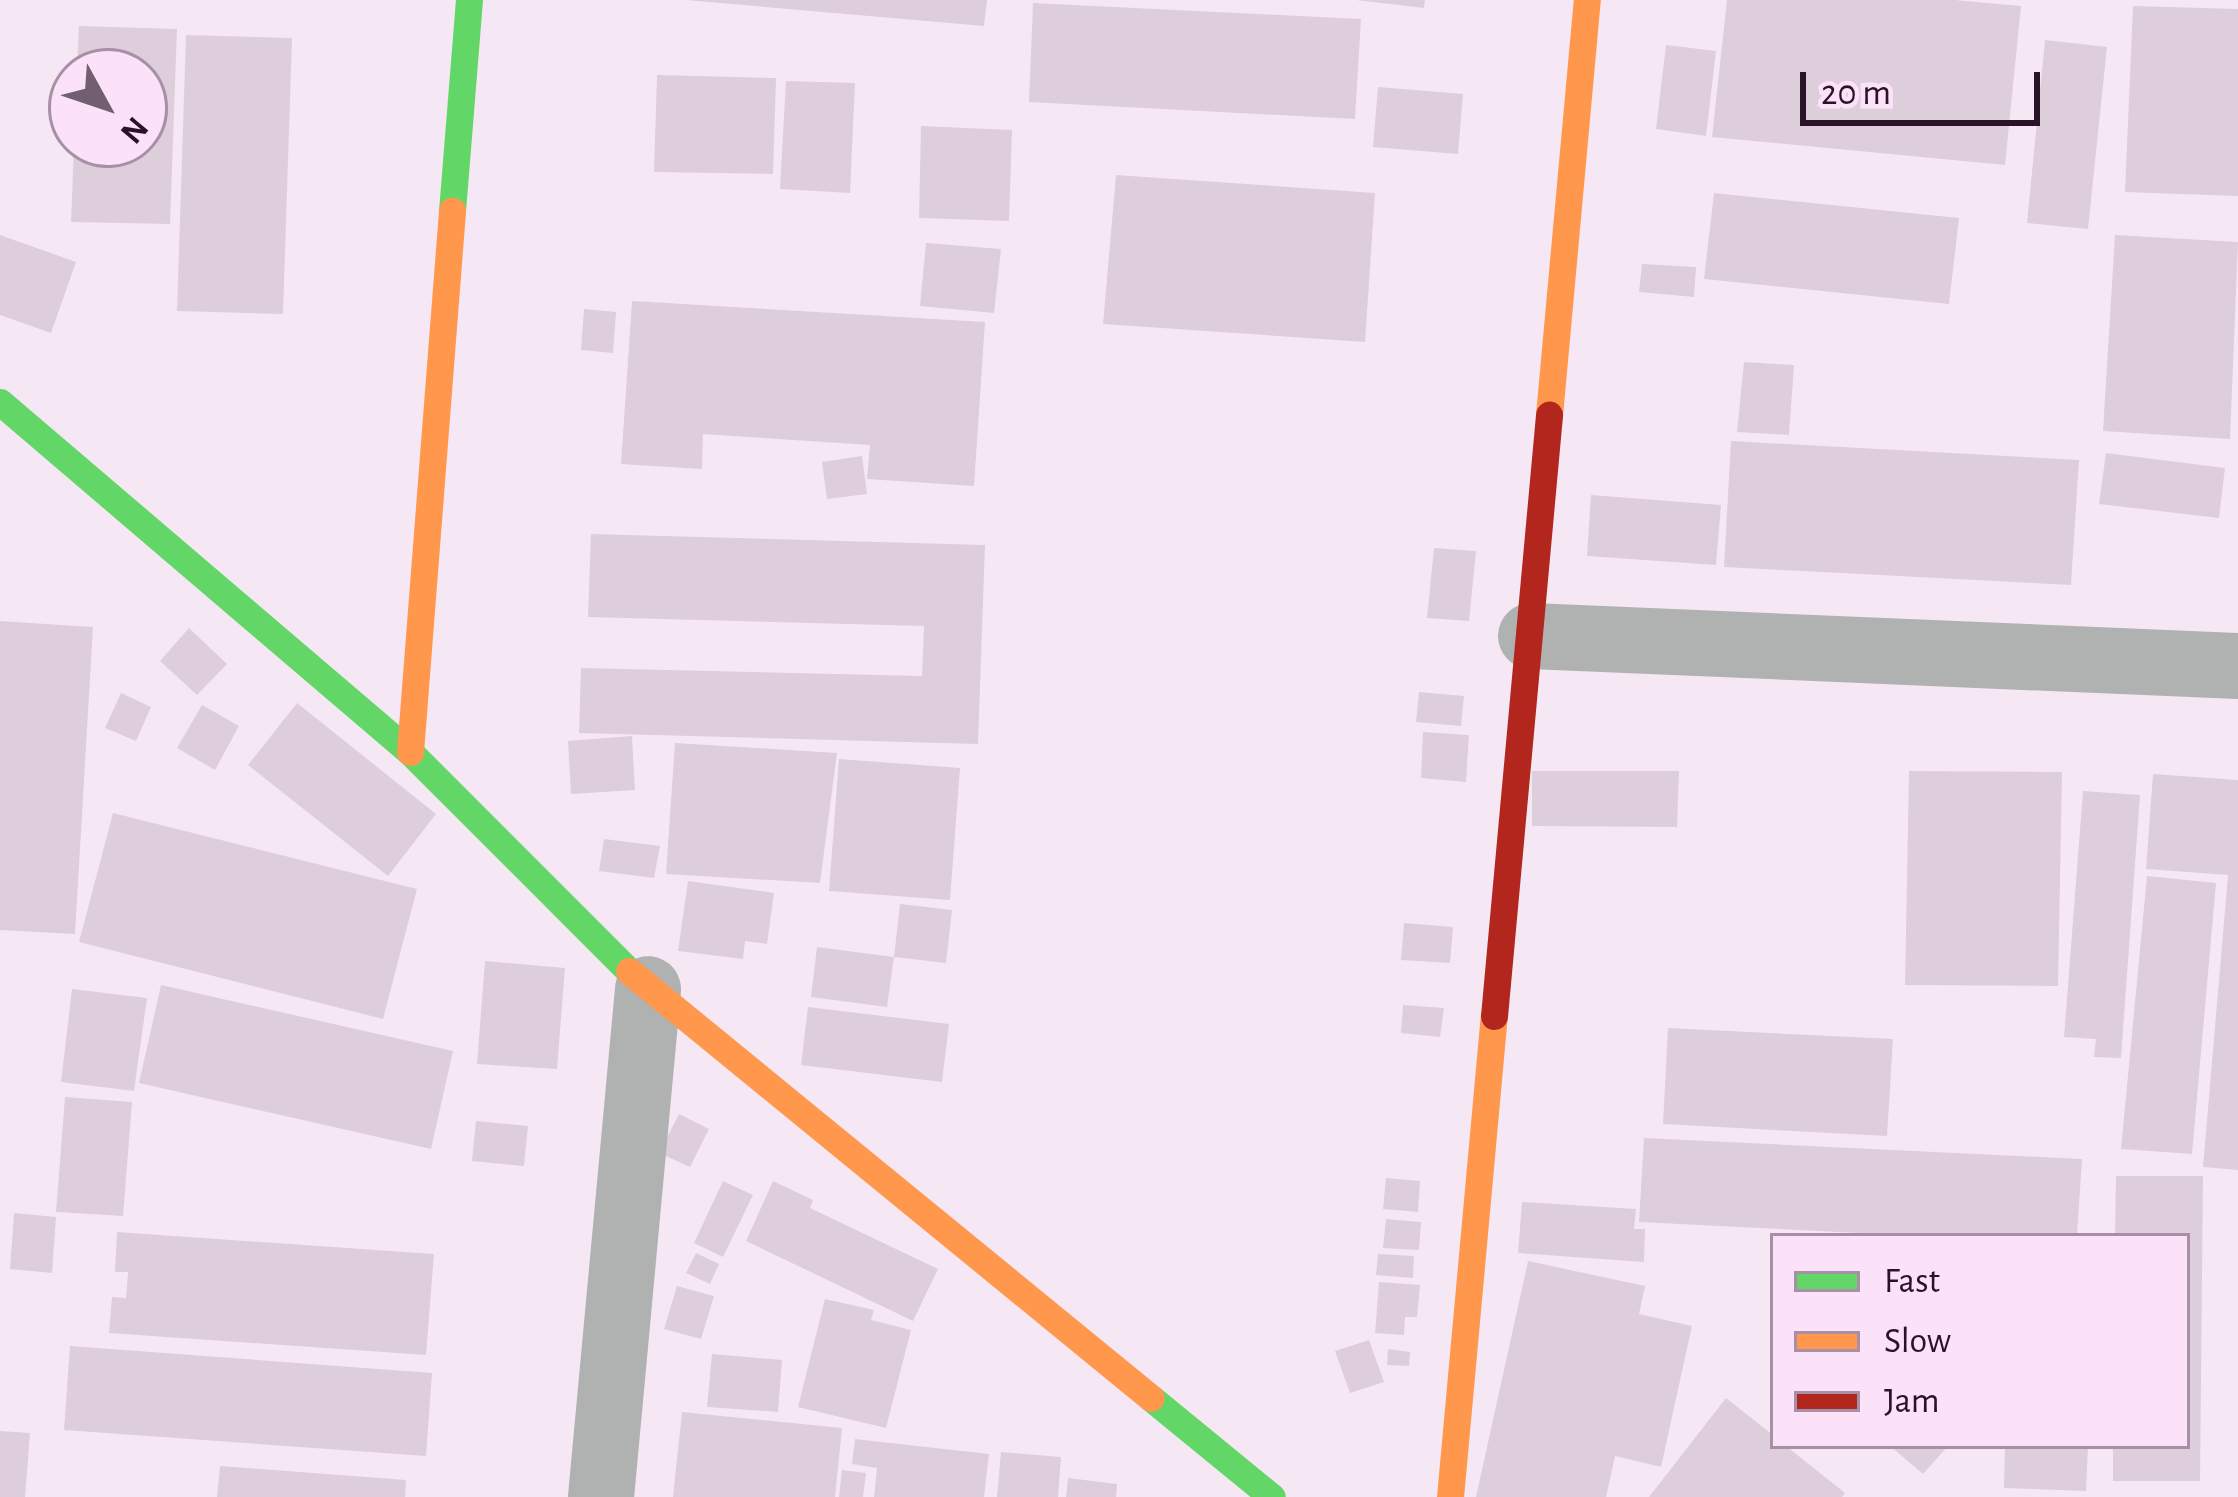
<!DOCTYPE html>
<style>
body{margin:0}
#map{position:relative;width:2238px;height:1497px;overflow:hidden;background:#f5e8f4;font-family:"Alegreya Sans",sans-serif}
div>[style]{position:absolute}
.building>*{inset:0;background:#decedc}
.street>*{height:66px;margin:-33px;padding:0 33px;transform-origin:33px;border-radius:33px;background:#afb2b0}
.fast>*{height:27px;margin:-13.5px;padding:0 13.5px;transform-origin:13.5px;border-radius:13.5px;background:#63d668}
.slow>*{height:27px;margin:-13.5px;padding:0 13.5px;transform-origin:13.5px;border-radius:13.5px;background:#ff974d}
.jam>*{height:27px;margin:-13.5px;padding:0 13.5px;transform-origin:13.5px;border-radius:13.5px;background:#b3261e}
span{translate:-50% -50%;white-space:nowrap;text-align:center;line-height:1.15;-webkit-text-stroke:12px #fbe2f9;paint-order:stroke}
.legend{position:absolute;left:1770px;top:1233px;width:420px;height:216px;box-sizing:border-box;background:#fbe2f9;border:3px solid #a78fa6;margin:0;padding:15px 21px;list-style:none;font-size:36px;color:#2a1329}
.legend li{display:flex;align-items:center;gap:24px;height:60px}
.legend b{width:60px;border:3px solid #a78fa6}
.north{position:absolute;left:48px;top:48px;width:120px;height:120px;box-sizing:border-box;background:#fbe2f9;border:3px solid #a78fa6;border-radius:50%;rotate:130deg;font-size:33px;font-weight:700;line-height:48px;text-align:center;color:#2a1329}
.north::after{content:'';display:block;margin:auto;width:42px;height:54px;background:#715e70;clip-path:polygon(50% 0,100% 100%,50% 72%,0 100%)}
.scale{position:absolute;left:1800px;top:72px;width:240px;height:54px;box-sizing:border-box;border:6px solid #2a1329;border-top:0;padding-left:15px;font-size:36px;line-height:42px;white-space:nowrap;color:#2a1329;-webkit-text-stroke:9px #fbe2f9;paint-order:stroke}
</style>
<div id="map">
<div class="building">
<i style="clip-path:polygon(686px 0,987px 0,984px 26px)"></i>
<i style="clip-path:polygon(1356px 0,1425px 0,1424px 8px)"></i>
<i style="clip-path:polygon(1727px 0,1955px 0,2021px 6px,2005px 165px,1712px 137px)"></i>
<i style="clip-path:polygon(1033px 3px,1361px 19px,1355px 119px,1029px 102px)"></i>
<i style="clip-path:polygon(2133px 6px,2238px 9px,2238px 196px,2125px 192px)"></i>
<i style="clip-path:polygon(79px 26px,177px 29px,170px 224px,71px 222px,74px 144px,144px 144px,144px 72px,77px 72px)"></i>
<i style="clip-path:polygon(186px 35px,292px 38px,283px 314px,177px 311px)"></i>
<i style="clip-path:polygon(2045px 40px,2107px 47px,2088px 229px,2027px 223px)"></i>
<i style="clip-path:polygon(1666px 45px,1716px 51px,1706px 136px,1656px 129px)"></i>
<i style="clip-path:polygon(657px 75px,776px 78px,773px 174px,654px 172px)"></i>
<i style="clip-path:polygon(786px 81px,855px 83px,850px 193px,780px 189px)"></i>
<i style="clip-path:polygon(1378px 87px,1463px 94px,1458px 154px,1373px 147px)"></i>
<i style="clip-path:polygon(921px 126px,1012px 130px,1009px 221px,919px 218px)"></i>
<i style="clip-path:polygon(1116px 175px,1375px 193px,1365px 342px,1103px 324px)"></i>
<i style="clip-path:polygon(1714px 193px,1959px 218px,1949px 304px,1704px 279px)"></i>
<i style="clip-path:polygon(0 235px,76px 262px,51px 333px,0 315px)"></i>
<i style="clip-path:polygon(2115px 235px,2238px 242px,2230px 439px,2103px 431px)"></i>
<i style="clip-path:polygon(926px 243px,1001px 249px,994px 313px,920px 306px)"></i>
<i style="clip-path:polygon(1642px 264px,1696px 267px,1694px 297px,1639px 292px)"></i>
<i style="clip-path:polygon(632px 301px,985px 322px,974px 486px,867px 479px,870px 445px,703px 434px,702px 469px,621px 464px)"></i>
<i style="clip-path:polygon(584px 309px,616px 312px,613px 353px,581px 350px)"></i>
<i style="clip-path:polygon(1744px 362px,1794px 365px,1789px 435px,1737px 432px)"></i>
<i style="clip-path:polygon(1731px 441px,2079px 460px,2071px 585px,1724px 567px)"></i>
<i style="clip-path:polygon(2106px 453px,2225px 468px,2219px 518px,2099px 504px)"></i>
<i style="clip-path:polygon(862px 456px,867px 494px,827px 499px,822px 462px)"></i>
<i style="clip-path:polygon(1591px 495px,1721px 505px,1716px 565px,1587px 556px)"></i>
<i style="clip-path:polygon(591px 534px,985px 545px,978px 744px,579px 733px,581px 668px,922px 676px,924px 626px,588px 617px)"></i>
<i style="clip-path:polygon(1434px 548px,1476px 551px,1469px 621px,1427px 618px)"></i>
<i style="clip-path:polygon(0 621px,93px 627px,75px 934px,0 930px)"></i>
<i style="clip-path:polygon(189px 628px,227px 664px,197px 695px,160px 661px)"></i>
<i style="clip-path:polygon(1419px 692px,1464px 696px,1461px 726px,1416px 722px)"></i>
<i style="clip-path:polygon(121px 693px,151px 707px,136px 741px,105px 728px)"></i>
<i style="clip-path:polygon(297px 703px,436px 814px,388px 876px,248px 765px)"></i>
<i style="clip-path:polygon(202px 705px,239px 726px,215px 770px,177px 748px)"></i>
<i style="clip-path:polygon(1423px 732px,1469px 735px,1466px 782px,1421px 778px)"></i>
<i style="clip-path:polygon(632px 736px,635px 790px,571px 794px,568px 741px)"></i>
<i style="clip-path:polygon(675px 743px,837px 753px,820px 883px,666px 874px)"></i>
<i style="clip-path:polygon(839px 759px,960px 768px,950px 900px,829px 891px)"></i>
<i style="clip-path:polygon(1532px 771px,1679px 771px,1677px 827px,1532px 826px)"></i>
<i style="clip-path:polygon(1909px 771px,2062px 772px,2058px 986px,1905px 985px)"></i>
<i style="clip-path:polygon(2153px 774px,2238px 780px,2238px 1170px,2203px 1167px,2228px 875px,2146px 869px)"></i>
<i style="clip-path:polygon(2083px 791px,2140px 795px,2121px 1058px,2094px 1057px,2096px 1039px,2064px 1037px)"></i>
<i style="clip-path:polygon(113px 813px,417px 889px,383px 1019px,79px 942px)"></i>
<i style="clip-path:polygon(604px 839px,660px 846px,654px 878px,599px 871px)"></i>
<i style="clip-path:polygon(2147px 876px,2216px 883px,2192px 1154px,2121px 1149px)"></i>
<i style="clip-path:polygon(688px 881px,774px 893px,767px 944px,745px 941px,743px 959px,678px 951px)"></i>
<i style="clip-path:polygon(900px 904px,952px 910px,946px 963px,894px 957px)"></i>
<i style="clip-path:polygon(1404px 923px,1453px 927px,1450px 963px,1401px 960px)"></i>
<i style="clip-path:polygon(817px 947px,894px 957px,887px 1007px,811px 997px)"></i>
<i style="clip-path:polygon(485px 961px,565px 968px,557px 1069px,477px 1064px)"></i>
<i style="clip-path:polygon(161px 985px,453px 1051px,431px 1149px,139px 1083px)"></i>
<i style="clip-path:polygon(72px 989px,147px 998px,134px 1091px,61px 1082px)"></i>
<i style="clip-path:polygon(1403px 1005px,1444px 1008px,1440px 1037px,1401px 1033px)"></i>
<i style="clip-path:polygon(808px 1007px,949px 1024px,942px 1082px,801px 1065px)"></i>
<i style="clip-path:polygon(1668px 1028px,1893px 1039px,1887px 1136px,1663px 1124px)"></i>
<i style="clip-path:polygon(65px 1097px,132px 1102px,123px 1216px,56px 1212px)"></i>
<i style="clip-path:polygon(679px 1114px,709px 1129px,690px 1167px,659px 1153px)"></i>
<i style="clip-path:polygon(476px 1121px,528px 1126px,524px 1166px,472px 1161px)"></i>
<i style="clip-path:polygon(1644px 1138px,2082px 1159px,2077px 1236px,1920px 1236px,1639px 1222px)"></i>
<i style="clip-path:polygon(2116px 1176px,2203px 1176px,2200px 1481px,2113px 1481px,2113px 1446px,2187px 1446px,2187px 1236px,2115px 1236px)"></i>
<i style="clip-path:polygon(1386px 1178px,1420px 1181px,1418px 1212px,1383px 1209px)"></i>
<i style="clip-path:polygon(723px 1181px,753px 1195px,723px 1257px,694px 1243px)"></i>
<i style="clip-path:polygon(773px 1181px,813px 1200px,810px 1208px,938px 1269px,913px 1321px,746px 1241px)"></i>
<i style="clip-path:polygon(1522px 1202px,1636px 1209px,1634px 1229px,1645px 1229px,1644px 1262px,1518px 1253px)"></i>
<i style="clip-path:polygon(14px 1213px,56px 1217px,52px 1273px,10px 1269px)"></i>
<i style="clip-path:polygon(1386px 1219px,1421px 1222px,1419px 1250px,1383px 1248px)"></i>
<i style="clip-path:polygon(117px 1232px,434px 1254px,426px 1355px,109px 1333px,112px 1297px,126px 1298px,128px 1272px,115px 1272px)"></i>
<i style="clip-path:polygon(696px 1253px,719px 1264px,710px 1284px,686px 1273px)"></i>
<i style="clip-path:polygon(1378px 1254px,1414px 1256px,1413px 1278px,1376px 1275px)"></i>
<i style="clip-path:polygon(1528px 1261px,1645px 1286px,1639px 1314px,1692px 1326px,1661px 1467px,1615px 1456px,1606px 1497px,1476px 1497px)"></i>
<i style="clip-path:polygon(1379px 1282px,1420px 1285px,1417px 1317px,1405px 1317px,1404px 1335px,1375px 1333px)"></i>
<i style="clip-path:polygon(677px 1286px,714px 1296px,701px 1339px,664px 1329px)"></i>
<i style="clip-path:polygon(825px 1299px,874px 1310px,871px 1320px,911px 1330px,886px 1428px,798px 1407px)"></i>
<i style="clip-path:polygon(1369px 1340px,1384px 1382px,1350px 1393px,1335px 1351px)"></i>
<i style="clip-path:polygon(70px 1346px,432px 1373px,426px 1456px,64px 1430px)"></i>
<i style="clip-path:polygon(1388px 1349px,1410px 1352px,1409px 1366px,1387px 1365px)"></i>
<i style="clip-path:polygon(712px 1354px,782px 1360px,778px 1412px,707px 1407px)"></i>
<i style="clip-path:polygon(1726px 1398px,1773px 1435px,1773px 1446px,1786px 1446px,1845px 1493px,1842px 1497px,1649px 1497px)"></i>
<i style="clip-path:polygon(682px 1412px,842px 1428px,835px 1497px,673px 1497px)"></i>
<i style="clip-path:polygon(0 1431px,30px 1433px,25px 1497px,0 1497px)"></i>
<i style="clip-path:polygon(855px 1439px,989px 1454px,984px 1497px,874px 1497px,877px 1468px,852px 1464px)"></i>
<i style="clip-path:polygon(1890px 1446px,1948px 1446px,1923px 1474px)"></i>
<i style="clip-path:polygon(2005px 1446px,2088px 1446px,2086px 1491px,2004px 1488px)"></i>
<i style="clip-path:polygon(1001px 1452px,1061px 1457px,1058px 1497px,997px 1497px)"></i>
<i style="clip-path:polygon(220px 1466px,406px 1480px,405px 1497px,217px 1497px)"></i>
<i style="clip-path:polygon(842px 1470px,866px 1473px,863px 1497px,839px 1497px)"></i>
<i style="clip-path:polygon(1068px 1478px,1117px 1484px,1116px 1497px,1066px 1497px)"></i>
</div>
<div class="street">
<i style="left:1531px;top:636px;width:708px;rotate:2.43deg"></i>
<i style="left:601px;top:1497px;width:510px;rotate:-84.71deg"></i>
</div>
<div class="fast">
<i style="left:452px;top:211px;width:212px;rotate:-85.4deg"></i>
<i style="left:0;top:402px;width:539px;rotate:40.49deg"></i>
<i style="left:410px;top:752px;width:310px;rotate:45deg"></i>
<i style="left:1151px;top:1398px;width:156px;rotate:39.3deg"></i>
</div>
<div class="slow">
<i style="left:1549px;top:415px;width:417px;rotate:-84.8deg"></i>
<i style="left:410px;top:752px;width:543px;rotate:-85.56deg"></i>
<i style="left:629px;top:971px;width:674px;rotate:39.28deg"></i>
<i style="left:1450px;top:1497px;width:483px;rotate:-84.8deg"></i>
</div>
<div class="jam">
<i style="left:1494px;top:1016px;width:604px;rotate:-84.77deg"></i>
</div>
<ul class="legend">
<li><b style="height:15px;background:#63d668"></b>Fast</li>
<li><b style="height:15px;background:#ff974d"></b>Slow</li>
<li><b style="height:15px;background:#b3261e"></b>Jam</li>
</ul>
<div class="north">N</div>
<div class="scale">20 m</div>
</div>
